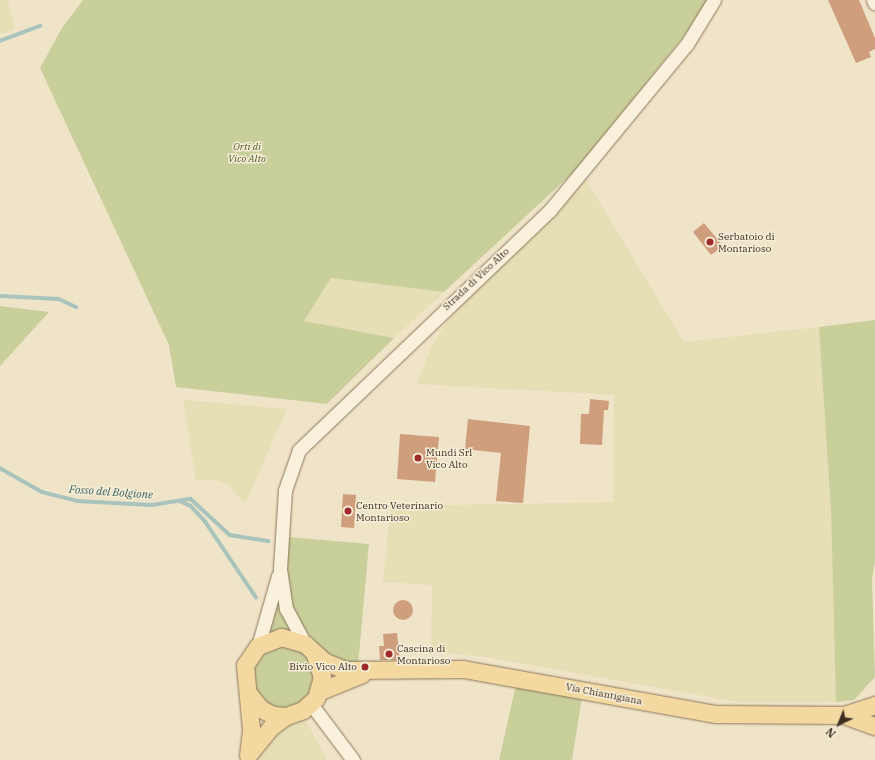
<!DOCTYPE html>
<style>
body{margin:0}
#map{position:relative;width:875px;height:760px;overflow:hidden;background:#f0e4c8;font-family:"IBM Plex Serif",serif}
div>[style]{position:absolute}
.farmland>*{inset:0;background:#e6deb5}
.green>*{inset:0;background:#c9cf9b}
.round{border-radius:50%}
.stream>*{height:3.5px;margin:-1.75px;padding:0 1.75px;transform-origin:1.75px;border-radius:1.75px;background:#a9c4bc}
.building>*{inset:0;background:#cf9f7d}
.roads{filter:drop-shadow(0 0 1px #8d765c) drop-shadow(0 0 1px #8d765c)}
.minor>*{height:13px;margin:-6.5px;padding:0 6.5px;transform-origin:6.5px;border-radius:6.5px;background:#faf1dc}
.major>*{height:17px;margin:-8.5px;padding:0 8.5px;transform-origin:8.5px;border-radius:8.5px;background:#f3d9a0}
.dots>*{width:11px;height:11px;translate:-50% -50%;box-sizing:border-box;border:2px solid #f7eed8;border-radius:50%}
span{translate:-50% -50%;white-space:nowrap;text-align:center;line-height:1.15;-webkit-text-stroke:3px #f7eed8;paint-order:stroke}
.park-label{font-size:10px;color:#4d5a26;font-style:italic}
.poi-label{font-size:10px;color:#3d2e20}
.left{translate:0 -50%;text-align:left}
.right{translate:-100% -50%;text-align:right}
.street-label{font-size:10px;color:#3d2e20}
.water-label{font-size:11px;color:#2f5d5a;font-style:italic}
.north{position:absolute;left:819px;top:704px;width:40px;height:40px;-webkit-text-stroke:3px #f7eed8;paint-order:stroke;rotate:223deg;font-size:11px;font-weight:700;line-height:16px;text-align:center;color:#3d2e20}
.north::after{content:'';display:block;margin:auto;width:14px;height:18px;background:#3d2e20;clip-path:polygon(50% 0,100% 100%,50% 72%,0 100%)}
</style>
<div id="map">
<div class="farmland">
<i style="clip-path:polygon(0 0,8px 0,15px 29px,0 34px)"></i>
<i style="clip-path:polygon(584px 177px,684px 342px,819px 327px,831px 511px,836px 702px,737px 702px,486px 657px,431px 652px,432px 585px,383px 582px,391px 506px,613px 502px,614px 395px,417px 384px,431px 347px,457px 305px)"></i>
<i style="clip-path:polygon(331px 278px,439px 290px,444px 292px,394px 338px,304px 321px)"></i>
<i style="clip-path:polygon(183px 400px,287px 409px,245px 504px,227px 484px,215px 480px,196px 480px)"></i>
<i style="clip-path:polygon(303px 715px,327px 760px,255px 760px,266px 741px)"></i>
</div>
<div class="green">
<i style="clip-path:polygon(83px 0,707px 0,692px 26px,578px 168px,444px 292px,331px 278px,304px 321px,394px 338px,327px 404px,176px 387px,169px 345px,40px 68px,62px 28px)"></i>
<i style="clip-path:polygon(0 306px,49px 312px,0 366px)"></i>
<i style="clip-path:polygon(875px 320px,875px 562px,872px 579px,875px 677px,854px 700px,836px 702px,831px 511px,819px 327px)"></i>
<i style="clip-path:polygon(288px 537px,369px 544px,358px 666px,329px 656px,299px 625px,286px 585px)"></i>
<i style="clip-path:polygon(278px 594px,292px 630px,265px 633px)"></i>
<i class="round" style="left:251px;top:645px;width:64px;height:64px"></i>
<i style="clip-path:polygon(516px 685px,582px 697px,572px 760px,499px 760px)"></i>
</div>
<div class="stream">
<i style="left:0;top:41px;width:43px;rotate:-20.6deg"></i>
<i style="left:0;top:296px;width:59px;rotate:2.9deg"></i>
<i style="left:59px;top:299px;width:19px;rotate:25deg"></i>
<i style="left:0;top:468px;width:48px;rotate:29.7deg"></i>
<i style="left:42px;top:492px;width:36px;rotate:14deg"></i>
<i style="left:77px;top:501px;width:75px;rotate:3.1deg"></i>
<i style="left:152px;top:505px;width:39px;rotate:-9deg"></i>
<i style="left:191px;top:499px;width:53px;rotate:42.7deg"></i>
<i style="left:230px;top:535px;width:39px;rotate:9deg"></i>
<i style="left:180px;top:501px;width:12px;rotate:24deg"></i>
<i style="left:191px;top:506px;width:21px;rotate:47deg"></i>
<i style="left:205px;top:521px;width:92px;rotate:56.1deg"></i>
</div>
<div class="building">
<i style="clip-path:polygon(828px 0,859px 0,875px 38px,875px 49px,869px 52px,871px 57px,856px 63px)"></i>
<i style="clip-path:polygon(704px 223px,723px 246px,711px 255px,693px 232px)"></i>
<i style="clip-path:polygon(590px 399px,609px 401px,608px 410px,604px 410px,602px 445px,580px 444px,581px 414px,589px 414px)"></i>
<i style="clip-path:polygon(468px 419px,530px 426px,523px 503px,496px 501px,501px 453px,465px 449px)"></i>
<i style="clip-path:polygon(400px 434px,439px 437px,435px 482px,397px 479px)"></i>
<i style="clip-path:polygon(343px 494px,356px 495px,354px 528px,341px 527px)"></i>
<i class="round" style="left:393px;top:600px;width:20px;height:20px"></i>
<i style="clip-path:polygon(397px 633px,400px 660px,380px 660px,379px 646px,384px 646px,383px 634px)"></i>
</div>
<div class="roads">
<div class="minor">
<i style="left:873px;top:0;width:4px;rotate:63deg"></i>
<i style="left:305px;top:644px;width:40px;rotate:-118deg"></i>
<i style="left:286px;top:609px;width:40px;rotate:-98.5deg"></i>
<i style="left:280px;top:569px;width:79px;rotate:-86.4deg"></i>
<i style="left:285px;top:490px;width:42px;rotate:-70.7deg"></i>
<i style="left:299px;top:450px;width:347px;rotate:-43.7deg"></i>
<i style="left:550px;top:210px;width:215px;rotate:-50.5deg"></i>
<i style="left:687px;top:44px;width:52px;rotate:-58.5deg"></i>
<i style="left:258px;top:646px;width:73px;rotate:-74.1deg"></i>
<i style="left:311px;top:704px;width:70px;rotate:53.1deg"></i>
</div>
<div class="major">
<i style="left:320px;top:691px;width:45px;rotate:-22deg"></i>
<i style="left:248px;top:693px;width:21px;rotate:51deg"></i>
<i style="left:261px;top:709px;width:13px;rotate:27deg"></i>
<i style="left:273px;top:715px;width:13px;rotate:4deg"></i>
<i style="left:286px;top:716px;width:18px;rotate:-19deg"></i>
<i style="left:303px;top:710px;width:18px;rotate:-43deg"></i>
<i style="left:316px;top:698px;width:22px;rotate:-74deg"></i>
<i style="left:322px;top:677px;width:25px;rotate:-108deg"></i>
<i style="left:844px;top:715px;width:33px;rotate:20deg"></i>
<i style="left:249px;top:754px;width:36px;rotate:-51deg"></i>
<i style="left:272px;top:726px;width:17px;rotate:-36deg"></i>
<i style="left:248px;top:755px;width:26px;rotate:-83deg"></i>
<i style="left:251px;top:729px;width:64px;rotate:-95.4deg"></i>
<i style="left:245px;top:665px;width:23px;rotate:-56deg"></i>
<i style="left:258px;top:646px;width:25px;rotate:-21deg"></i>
<i style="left:281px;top:637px;width:25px;rotate:16deg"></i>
<i style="left:305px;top:644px;width:27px;rotate:42deg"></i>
<i style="left:325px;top:662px;width:22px;rotate:21deg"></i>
<i style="left:346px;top:670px;width:117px;rotate:-0.5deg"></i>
<i style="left:463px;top:669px;width:257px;rotate:10.1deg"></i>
<i style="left:716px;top:714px;width:128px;rotate:0.4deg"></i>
<i style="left:844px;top:715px;width:33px;rotate:-18deg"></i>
</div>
</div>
<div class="dots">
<i style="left:710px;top:242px;background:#9e2a2b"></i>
<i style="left:418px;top:458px;background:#9e2a2b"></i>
<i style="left:348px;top:511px;background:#9e2a2b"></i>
<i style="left:389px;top:654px;background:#9e2a2b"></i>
<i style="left:365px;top:667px;background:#9e2a2b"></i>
</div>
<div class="park-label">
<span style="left:247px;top:152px">Orti di<br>Vico Alto</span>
</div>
<div class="poi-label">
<span class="left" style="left:718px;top:242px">Serbatoio di<br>Montarioso</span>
<span class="left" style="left:426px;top:458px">Mundi Srl<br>Vico Alto</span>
<span class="left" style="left:356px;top:511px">Centro Veterinario<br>Montarioso</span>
<span class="left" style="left:397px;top:654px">Cascina di<br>Montarioso</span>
<span class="right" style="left:357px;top:667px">Bivio Vico Alto</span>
</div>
<div class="street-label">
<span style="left:476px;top:279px;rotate:-43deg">Strada di Vico Alto</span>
<span style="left:604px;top:694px;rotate:11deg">Via Chiantigiana</span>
</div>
<div class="water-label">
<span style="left:111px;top:492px;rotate:4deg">Fosso del Bolgione</span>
</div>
<div class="north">N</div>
</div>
